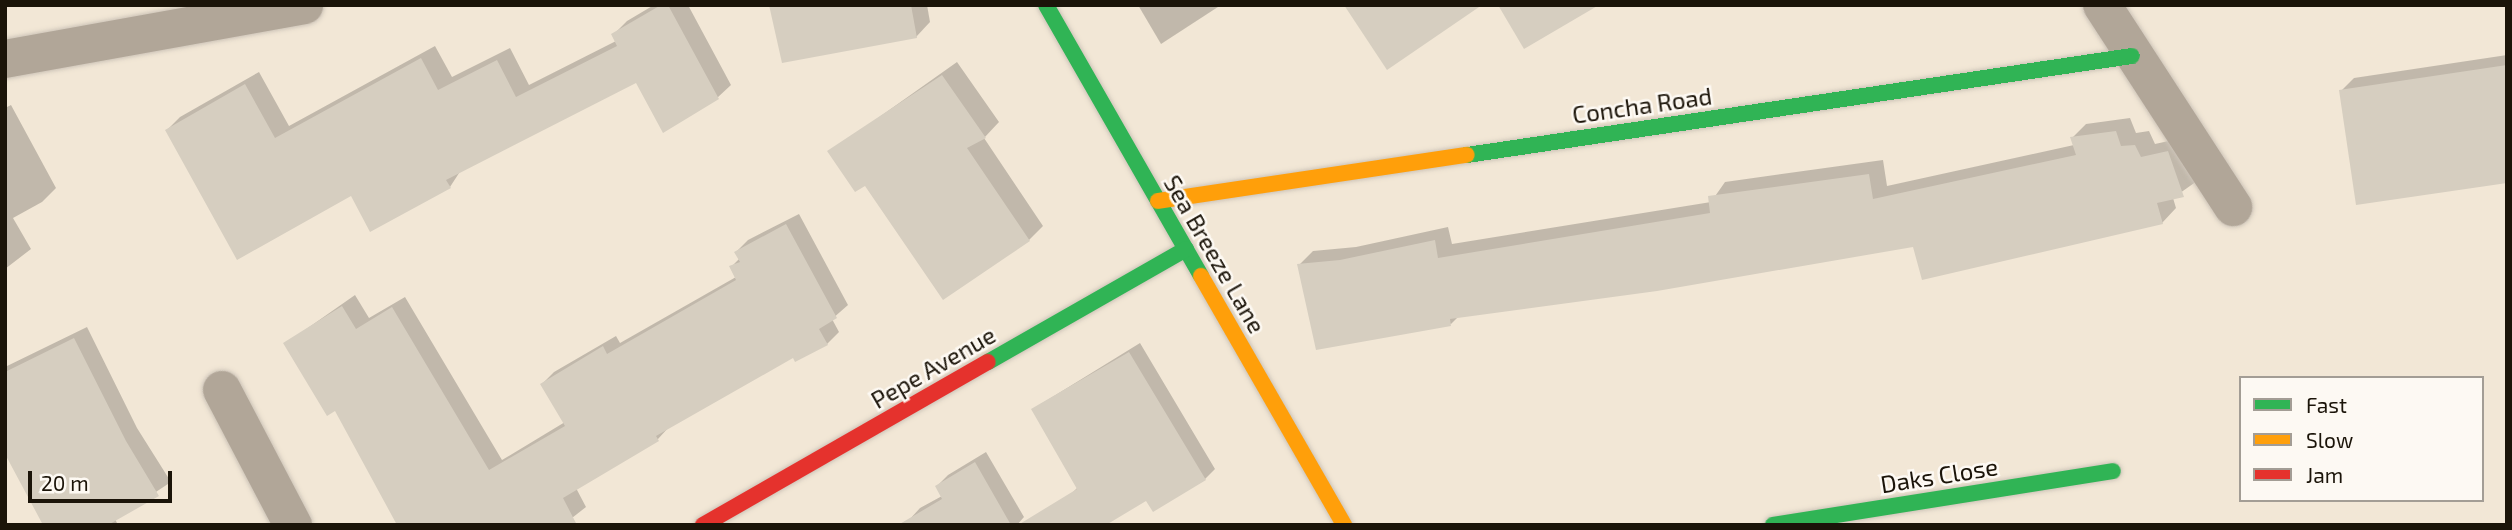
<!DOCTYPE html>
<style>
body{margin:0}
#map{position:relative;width:2512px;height:530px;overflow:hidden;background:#f2e7d6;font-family:"Exo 2",sans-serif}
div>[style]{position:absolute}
.shadow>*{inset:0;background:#0003}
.building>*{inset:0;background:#d6cec0}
.roads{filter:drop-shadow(0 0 2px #cdc4b8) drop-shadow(0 0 2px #cdc4b8)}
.street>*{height:38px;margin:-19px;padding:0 19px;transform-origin:19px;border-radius:19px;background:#b1a698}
.fast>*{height:16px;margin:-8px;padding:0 8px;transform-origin:8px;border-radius:8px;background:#30b455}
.slow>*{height:16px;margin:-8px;padding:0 8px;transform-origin:8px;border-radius:8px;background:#ff9f0a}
.jam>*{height:16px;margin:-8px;padding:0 8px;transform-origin:8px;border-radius:8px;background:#e5322d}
span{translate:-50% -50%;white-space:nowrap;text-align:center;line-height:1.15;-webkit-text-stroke:5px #fdf9f3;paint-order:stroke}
.street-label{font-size:24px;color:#1b1409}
.frame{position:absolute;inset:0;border:7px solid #1b1409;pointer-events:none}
.legend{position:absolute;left:2239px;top:376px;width:245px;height:126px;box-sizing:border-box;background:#fdf9f3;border:2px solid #a39d95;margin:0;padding:9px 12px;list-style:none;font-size:21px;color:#1b1409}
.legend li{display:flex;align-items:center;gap:14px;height:35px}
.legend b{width:35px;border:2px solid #a39d95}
.scale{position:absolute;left:28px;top:471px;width:144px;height:32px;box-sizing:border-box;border:4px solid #1b1409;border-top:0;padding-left:9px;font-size:21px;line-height:24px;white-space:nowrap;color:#1b1409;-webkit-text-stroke:5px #fdf9f3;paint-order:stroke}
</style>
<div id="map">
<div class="shadow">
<i style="clip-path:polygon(654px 5px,688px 5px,731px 85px,717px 98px,637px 81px,461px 170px,450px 187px,352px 194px,167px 130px,180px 117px,259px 72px,289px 126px,435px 46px,452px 77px,510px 48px,529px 85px,616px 41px,613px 35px,627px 21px)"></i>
<i style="clip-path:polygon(771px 5px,927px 5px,930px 22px,916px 37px)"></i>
<i style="clip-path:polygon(1138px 5px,1221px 5px,1161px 44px)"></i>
<i style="clip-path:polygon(2507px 55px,2507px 181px,2341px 91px,2354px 78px)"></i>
<i style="clip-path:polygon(957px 62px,999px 122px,984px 138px,1043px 226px,1029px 240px,866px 184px,830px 152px)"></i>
<i style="clip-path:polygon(11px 105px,56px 188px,42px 202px,13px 218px,31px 249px,5px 269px,5px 108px)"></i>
<i style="clip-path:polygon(2130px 118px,2136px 133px,2149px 131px,2155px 144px,2182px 138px,2197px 181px,2173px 198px,2176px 208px,2162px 223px,1914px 245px,1459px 316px,1451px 324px,1299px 265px,1313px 251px,1356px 247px,1448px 227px,1452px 244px,1711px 202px,1725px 182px,1883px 160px,1887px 186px,2074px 145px,2072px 138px,2086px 124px)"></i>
<i style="clip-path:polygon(799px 214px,848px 305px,832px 319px,839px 332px,827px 344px,794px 356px,669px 427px,658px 439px,576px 488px,586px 507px,563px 525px,336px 408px,285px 344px,355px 295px,369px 318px,405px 297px,502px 460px,565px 422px,542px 384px,554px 372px,616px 336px,620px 343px,736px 277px,731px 267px,740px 258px,736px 252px,748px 240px)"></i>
<i style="clip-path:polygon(87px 327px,137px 428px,171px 482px,115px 519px,118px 525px,45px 525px,5px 450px,5px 367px)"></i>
<i style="clip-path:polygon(1140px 343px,1215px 469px,1205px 479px,1147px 498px,1071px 494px,1078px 487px,1033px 409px)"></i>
<i style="clip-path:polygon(986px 452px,1024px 517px,1017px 525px,912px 525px,909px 520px,920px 508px,942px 496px,937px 486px,948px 475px)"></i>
</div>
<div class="building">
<i style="clip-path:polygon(661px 5px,668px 5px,719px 99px,663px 133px,636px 83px,446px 180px,451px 188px,370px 232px,351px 196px,237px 260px,165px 130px,245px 84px,275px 138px,421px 58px,438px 90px,497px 60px,516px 97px,617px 46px,611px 34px)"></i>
<i style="clip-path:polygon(769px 5px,911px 5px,917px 38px,782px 63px)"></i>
<i style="clip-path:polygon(1344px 5px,1482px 5px,1387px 70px)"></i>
<i style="clip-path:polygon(1498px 5px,1599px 5px,1524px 49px)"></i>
<i style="clip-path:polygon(2507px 65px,2507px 183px,2356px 205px,2339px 90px)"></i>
<i style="clip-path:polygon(942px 75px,986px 138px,967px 148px,1030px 241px,943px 300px,865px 186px,855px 192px,827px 151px)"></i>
<i style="clip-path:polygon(2116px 131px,2121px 146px,2135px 145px,2141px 157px,2168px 151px,2184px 197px,2157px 203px,2163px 224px,1922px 280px,1913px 247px,1657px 291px,1450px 319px,1451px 326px,1316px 350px,1297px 264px,1340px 260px,1435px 240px,1438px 258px,1710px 213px,1708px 196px,1869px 174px,1873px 199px,2076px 155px,2070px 137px)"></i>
<i style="clip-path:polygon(786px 224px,837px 318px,819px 329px,828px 345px,795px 362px,793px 358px,656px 436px,659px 441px,563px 498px,577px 525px,397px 525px,335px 411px,327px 416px,283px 343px,342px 306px,356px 329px,392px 307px,489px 470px,565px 426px,540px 384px,603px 346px,607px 354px,736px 280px,729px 266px,740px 262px,734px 252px)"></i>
<i style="clip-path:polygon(74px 338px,126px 441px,159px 496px,108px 525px,43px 525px,5px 454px,5px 372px)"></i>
<i style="clip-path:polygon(1129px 352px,1206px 480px,1153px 512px,1146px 501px,1106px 525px,1018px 525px,1077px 489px,1031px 409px)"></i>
<i style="clip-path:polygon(975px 462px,1011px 525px,898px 525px,942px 499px,935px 486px)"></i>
</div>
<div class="roads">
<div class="street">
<i style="left:2102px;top:5px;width:241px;rotate:57deg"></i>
<i style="left:5px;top:59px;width:304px;rotate:-10.2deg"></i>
<i style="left:222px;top:390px;width:153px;rotate:62.3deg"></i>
</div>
<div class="fast">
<i style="left:1046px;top:5px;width:312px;rotate:60.2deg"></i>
<i style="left:1467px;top:155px;width:672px;rotate:-8.47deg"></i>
<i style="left:988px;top:362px;width:228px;rotate:-29.7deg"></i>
<i style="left:1773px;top:525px;width:344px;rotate:-9deg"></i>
</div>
<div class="slow">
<i style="left:1158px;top:201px;width:312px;rotate:-8.5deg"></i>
<i style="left:1201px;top:276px;width:287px;rotate:60.1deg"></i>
</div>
<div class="jam">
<i style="left:703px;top:525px;width:328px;rotate:-29.8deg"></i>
</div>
</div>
<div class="street-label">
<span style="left:1642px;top:105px;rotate:-8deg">Concha Road</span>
<span style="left:1215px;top:254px;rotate:60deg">Sea Breeze Lane</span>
<span style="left:933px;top:367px;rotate:-30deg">Pepe Avenue</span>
<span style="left:1939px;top:475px;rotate:-9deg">Daks Close</span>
</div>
<div class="frame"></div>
<ul class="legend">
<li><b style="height:9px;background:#30b455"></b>Fast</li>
<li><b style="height:9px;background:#ff9f0a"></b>Slow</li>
<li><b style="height:9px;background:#e5322d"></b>Jam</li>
</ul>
<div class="scale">20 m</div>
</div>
